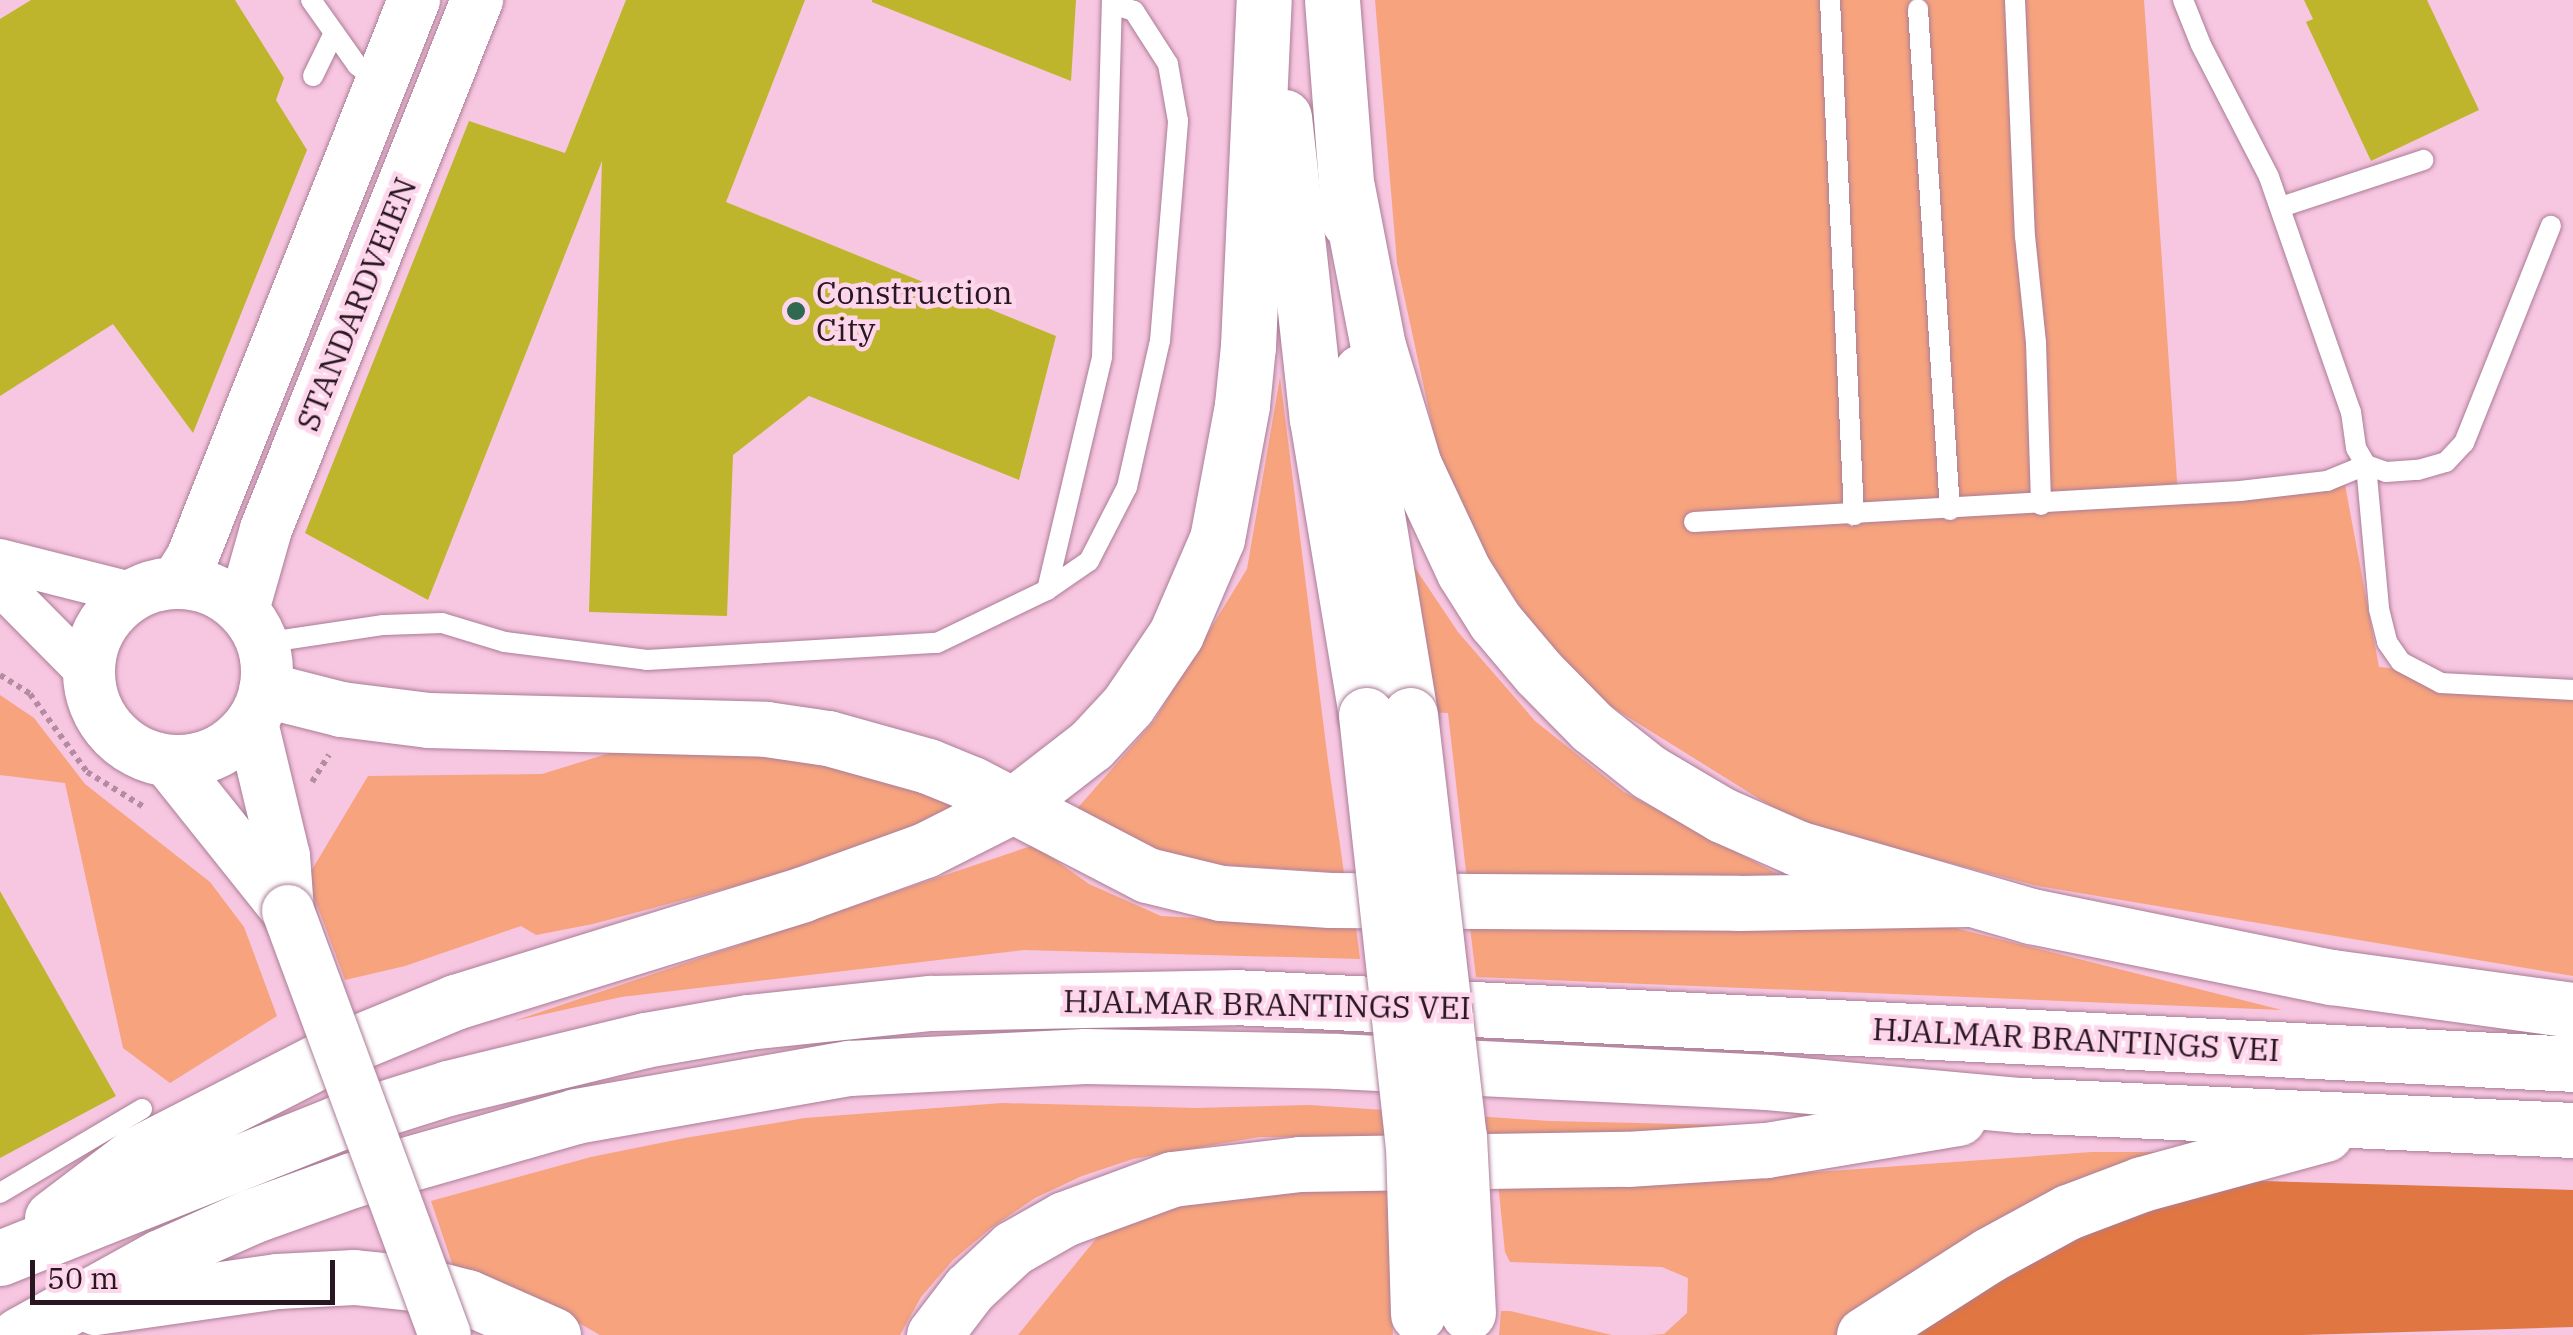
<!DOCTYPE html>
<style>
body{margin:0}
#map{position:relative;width:2573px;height:1335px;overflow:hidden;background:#f7c6e0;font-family:"IBM Plex Serif",serif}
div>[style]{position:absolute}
.green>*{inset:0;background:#f6a37e}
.forest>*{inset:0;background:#e07642}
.building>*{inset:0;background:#bfb52d}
.path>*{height:6px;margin-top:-3px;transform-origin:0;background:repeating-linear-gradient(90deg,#b38ca1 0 5px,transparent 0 10px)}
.roads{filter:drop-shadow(0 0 2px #ab7d96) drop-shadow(0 0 2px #ab7d96)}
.service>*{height:20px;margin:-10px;padding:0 10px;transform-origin:10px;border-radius:10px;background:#fff}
.minor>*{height:42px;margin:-21px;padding:0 21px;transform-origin:21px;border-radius:21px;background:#fff}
.tertiary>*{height:52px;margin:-26px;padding:0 26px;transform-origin:26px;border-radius:26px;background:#fff}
.tertiary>.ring{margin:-26px;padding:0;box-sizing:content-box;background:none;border:52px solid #fff;border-radius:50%}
.trunk>*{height:55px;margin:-27.5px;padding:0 27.5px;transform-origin:27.5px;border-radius:27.5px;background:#fff}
.bridges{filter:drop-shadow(0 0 2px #ab7d96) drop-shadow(0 0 2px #ab7d96)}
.tertiary-bridge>*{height:52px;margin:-26px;padding:0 26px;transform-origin:26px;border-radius:26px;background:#fff}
.trunk-bridge>*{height:55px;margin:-27.5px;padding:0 27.5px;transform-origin:27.5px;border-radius:27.5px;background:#fff}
.dots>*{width:28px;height:28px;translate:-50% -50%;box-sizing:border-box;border:5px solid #fed6eb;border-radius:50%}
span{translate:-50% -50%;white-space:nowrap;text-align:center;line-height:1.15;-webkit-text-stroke:9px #fed6eb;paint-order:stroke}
.poi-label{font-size:32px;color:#281620}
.left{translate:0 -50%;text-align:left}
.street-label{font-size:32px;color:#281620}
.scale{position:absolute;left:30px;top:1260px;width:305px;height:45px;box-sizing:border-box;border:5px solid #281620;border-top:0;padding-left:12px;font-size:30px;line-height:35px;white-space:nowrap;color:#281620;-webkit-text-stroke:8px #fed6eb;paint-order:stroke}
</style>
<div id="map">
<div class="green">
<i style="clip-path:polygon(1375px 0,2144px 0,2178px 495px,2345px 485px,2379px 667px,2573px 687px,2573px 976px,2038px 886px,1798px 823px,1567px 679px,1447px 494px,1397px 263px)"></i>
<i style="clip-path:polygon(1280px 377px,1328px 761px,1344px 873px,1208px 864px,1130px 844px,1075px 811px,1154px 721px,1247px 569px)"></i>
<i style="clip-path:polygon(1397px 541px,1458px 632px,1535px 721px,1624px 792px,1787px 879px,1467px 880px,1448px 713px,1424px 712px)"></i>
<i style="clip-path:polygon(0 695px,34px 718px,85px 784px,210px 882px,244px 927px,277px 1016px,170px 1083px,123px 1048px,65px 783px,0 775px)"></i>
<i style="clip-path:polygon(646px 742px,840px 761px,960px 807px,830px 861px,593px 924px,536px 935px,521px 926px,405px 966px,345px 980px,307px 878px,368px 776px,542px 774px)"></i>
<i style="clip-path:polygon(1034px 845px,1089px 884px,1161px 916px,1356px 927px,1360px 959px,1024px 950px,621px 997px,514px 1021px)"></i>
<i style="clip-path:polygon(1923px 920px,2282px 1010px,1476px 977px,1470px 927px)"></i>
<i style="clip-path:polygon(1002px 1103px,1196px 1108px,1309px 1105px,1549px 1121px,1724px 1125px,1753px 1134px,1259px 1137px,1133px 1159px,1082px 1176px,1035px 1198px,991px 1228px,953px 1260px,921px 1297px,900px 1335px,600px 1335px,538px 1300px,454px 1269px,431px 1201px,591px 1157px,685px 1138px,805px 1118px)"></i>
<i style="clip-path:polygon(2092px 1152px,2164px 1152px,2018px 1217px,1837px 1335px,1649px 1335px,1664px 1334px,1687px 1313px,1688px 1278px,1662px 1267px,1510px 1262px,1505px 1252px,1498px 1182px,1734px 1178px)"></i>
<i style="clip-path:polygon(1387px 1186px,1393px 1335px,1018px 1335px,1103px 1230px,1154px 1212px,1218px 1199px,1282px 1189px)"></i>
<i style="clip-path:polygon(1501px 1311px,1510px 1311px,1612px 1335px,1499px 1335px)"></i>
</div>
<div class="forest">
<i style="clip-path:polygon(2262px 1181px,2573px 1190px,2573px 1327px,2303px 1335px,1895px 1335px,2052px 1240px,2237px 1184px)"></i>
</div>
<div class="building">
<i style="clip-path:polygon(31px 0,235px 0,284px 78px,276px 100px,307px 150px,193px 433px,113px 324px,0 396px,0 19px)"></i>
<i style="clip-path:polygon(626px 0,805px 0,726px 202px,1056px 336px,1019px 480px,809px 396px,733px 455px,727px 616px,589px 612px,602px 161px,428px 600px,305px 533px,469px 121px,565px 153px)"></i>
<i style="clip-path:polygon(872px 0,1076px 0,1071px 81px,872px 2px)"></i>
<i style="clip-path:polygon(2304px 0,2427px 0,2479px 110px,2371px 161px,2306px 22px,2313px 19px)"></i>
<i style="clip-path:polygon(0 891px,116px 1096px,0 1158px)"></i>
</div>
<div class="path">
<i style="left:0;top:675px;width:36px;rotate:32deg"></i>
<i style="left:30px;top:694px;width:97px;rotate:53.8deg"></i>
<i style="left:87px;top:772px;width:67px;rotate:31.6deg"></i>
<i style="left:312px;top:782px;width:32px;rotate:-58deg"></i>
</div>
<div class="roads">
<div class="service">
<i style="left:311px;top:0;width:80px;rotate:54.7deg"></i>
<i style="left:357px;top:65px;width:29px;rotate:38deg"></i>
<i style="left:1830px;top:0;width:516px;rotate:87.33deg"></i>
<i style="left:2015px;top:0;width:236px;rotate:87.6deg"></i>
<i style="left:2025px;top:236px;width:108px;rotate:84.1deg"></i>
<i style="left:2036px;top:343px;width:162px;rotate:88.2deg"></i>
<i style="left:2183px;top:0;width:48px;rotate:68.2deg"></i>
<i style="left:2201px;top:45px;width:148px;rotate:62.7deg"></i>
<i style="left:2269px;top:177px;width:249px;rotate:70.8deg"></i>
<i style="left:2351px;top:412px;width:36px;rotate:82deg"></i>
<i style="left:2356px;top:448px;width:20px;rotate:60deg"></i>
<i style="left:2366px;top:465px;width:21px;rotate:19deg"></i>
<i style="left:2386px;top:472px;width:32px;rotate:-4deg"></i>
<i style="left:2418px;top:470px;width:29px;rotate:-16deg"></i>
<i style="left:2446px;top:462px;width:26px;rotate:-47deg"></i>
<i style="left:2464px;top:443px;width:234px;rotate:-68.2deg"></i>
<i style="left:1918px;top:9px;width:502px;rotate:86.35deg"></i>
<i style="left:313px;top:76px;width:48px;rotate:-64deg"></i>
<i style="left:2281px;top:207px;width:150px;rotate:-18.3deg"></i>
<i style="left:1694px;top:522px;width:547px;rotate:-3.25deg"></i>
<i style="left:2240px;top:491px;width:88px;rotate:-6.6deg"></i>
<i style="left:2327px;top:481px;width:42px;rotate:-22.3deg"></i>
<i style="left:2366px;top:465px;width:145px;rotate:84.8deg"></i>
<i style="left:2379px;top:609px;width:34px;rotate:76deg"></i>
<i style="left:2387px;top:642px;width:24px;rotate:55deg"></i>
<i style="left:2401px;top:662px;width:45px;rotate:27.7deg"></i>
<i style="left:2441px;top:683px;width:132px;rotate:3deg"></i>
<i style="left:1047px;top:590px;width:239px;rotate:-76.7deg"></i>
<i style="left:1102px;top:357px;width:357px;rotate:-88.4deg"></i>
<i style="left:263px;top:643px;width:122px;rotate:-8.5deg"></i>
<i style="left:384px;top:625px;width:58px;rotate:-2deg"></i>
<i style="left:442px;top:623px;width:66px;rotate:16.8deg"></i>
<i style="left:505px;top:642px;width:143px;rotate:7.2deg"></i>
<i style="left:647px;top:660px;width:290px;rotate:-3.4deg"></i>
<i style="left:937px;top:643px;width:122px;rotate:-25.7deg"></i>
<i style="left:1047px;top:590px;width:51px;rotate:-34.6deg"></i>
<i style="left:1089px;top:561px;width:83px;rotate:-62.8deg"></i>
<i style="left:1127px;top:487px;width:150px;rotate:-77.3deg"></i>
<i style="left:1160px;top:341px;width:221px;rotate:-85.3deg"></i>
<i style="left:1178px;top:121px;width:58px;rotate:-100deg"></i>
<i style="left:1168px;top:64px;width:63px;rotate:-122.7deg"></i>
<i style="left:1134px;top:11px;width:23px;rotate:-162deg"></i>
<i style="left:0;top:1193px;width:165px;rotate:-30.6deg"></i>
</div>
<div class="minor">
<i style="left:0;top:560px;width:138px;rotate:14.2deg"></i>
<i style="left:0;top:584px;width:125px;rotate:45.3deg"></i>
</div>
<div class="tertiary">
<i style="left:177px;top:582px;width:28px;rotate:-58deg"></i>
<i style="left:192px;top:558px;width:601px;rotate:-68.3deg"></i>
<i class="ring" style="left:89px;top:583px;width:126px;height:126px"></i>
<i style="left:243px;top:610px;width:84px;rotate:-74.1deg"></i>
<i style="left:266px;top:529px;width:570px;rotate:-68.25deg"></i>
<i style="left:252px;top:723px;width:137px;rotate:76.5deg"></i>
<i style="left:284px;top:856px;width:55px;rotate:85.8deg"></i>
<i style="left:169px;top:762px;width:191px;rotate:51.4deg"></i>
</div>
<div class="trunk">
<i style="left:1332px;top:0;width:222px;rotate:85.6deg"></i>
<i style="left:1284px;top:117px;width:304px;rotate:83.8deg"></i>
<i style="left:1317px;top:419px;width:300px;rotate:80.6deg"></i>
<i style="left:1347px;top:187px;width:162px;rotate:79deg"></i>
<i style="left:1378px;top:346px;width:124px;rotate:73.2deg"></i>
<i style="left:1414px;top:465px;width:118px;rotate:65deg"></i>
<i style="left:1464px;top:572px;width:58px;rotate:57.7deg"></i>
<i style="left:1495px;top:621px;width:68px;rotate:49.8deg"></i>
<i style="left:1539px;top:673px;width:76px;rotate:45.5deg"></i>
<i style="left:1592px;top:727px;width:73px;rotate:38.3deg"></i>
<i style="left:1649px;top:772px;width:85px;rotate:30.5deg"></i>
<i style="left:1722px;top:815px;width:82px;rotate:23.7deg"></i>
<i style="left:1797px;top:848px;width:244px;rotate:16.2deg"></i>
<i style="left:2031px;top:916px;width:307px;rotate:11.5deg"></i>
<i style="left:2332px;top:977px;width:243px;rotate:7.8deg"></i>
<i style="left:1361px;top:372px;width:126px;rotate:84.1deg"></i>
<i style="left:1374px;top:497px;width:221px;rotate:80.6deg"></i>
<i style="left:266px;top:690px;width:77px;rotate:14.2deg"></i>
<i style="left:341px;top:709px;width:88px;rotate:7.2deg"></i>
<i style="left:428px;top:720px;width:338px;rotate:1.5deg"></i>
<i style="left:766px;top:729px;width:63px;rotate:8.3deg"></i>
<i style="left:828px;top:738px;width:104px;rotate:15.6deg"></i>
<i style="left:928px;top:766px;width:48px;rotate:22.2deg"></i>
<i style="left:972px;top:784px;width:197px;rotate:27.5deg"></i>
<i style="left:1147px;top:875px;width:76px;rotate:13.7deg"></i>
<i style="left:1221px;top:893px;width:109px;rotate:3.7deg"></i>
<i style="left:1330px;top:900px;width:408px;rotate:0.4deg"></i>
<i style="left:1738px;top:903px;width:229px;rotate:-1deg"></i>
<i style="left:52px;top:1218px;width:104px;rotate:-37.2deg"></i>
<i style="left:135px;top:1155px;width:235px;rotate:-27.1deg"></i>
<i style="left:344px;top:1048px;width:120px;rotate:-22.5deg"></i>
<i style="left:455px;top:1002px;width:364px;rotate:-17.2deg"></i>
<i style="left:803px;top:894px;width:130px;rotate:-19.8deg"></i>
<i style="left:925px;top:850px;width:97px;rotate:-26.8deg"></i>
<i style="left:1012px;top:806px;width:100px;rotate:-37.7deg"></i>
<i style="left:1091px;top:745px;width:54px;rotate:-47.2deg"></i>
<i style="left:1128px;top:705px;width:86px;rotate:-55.9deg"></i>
<i style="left:1176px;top:634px;width:103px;rotate:-66.7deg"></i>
<i style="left:1217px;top:539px;width:136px;rotate:-79.4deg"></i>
<i style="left:1242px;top:405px;width:59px;rotate:-84.2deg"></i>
<i style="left:1248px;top:346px;width:346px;rotate:-87.4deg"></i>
<i style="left:0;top:1258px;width:363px;rotate:-21.8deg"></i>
<i style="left:337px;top:1123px;width:116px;rotate:-17.5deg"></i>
<i style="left:448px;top:1088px;width:203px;rotate:-13.7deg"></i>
<i style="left:645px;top:1040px;width:105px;rotate:-9.9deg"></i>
<i style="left:748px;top:1022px;width:183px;rotate:-6deg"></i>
<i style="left:930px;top:1003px;width:304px;rotate:-1.1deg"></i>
<i style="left:1234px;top:997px;width:1341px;rotate:2.86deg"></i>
<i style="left:95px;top:1307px;width:184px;rotate:-8.1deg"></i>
<i style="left:277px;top:1281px;width:77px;rotate:-3deg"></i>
<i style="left:354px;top:1277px;width:58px;rotate:5.9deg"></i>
<i style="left:412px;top:1283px;width:57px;rotate:14.3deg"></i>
<i style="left:467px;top:1297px;width:94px;rotate:23.8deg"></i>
<i style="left:19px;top:1335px;width:161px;rotate:-29deg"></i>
<i style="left:160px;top:1257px;width:101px;rotate:-24deg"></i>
<i style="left:252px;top:1216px;width:106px;rotate:-19.8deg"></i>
<i style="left:352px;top:1180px;width:233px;rotate:-15.9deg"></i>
<i style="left:576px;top:1116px;width:277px;rotate:-10deg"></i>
<i style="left:849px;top:1068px;width:236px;rotate:-2.9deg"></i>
<i style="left:1085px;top:1056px;width:252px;rotate:1.1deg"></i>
<i style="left:1337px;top:1061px;width:431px;rotate:2.8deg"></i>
<i style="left:1767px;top:1082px;width:254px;rotate:5.2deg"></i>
<i style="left:2020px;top:1105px;width:554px;rotate:2.59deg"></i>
<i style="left:934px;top:1335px;width:58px;rotate:-52.7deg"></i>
<i style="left:969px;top:1289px;width:60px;rotate:-43deg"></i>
<i style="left:1013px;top:1248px;width:59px;rotate:-29.6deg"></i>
<i style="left:1064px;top:1219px;width:115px;rotate:-20.3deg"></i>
<i style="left:1172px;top:1179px;width:129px;rotate:-6.7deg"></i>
<i style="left:1300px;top:1164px;width:327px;rotate:-0.9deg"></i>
<i style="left:1627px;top:1159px;width:139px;rotate:-3.7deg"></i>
<i style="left:1766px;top:1150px;width:195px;rotate:-9.5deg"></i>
<i style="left:1864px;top:1335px;width:148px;rotate:-32.6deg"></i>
<i style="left:1989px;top:1255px;width:90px;rotate:-28.6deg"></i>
<i style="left:2068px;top:1212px;width:79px;rotate:-20.7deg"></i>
<i style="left:2142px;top:1184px;width:190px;rotate:-15.3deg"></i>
</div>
</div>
<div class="bridges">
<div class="tertiary-bridge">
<i style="left:288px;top:911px;width:452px;rotate:69.7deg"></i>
</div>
<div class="trunk-bridge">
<i style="left:1366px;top:715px;width:433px;rotate:83.8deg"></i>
<i style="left:1413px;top:1145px;width:169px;rotate:88.3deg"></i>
<i style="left:1410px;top:715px;width:424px;rotate:83.4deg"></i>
<i style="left:1459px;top:1136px;width:177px;rotate:87.1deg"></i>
</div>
</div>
<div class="dots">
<i style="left:796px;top:311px;background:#2f6952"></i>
</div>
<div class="poi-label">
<span class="left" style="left:816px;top:311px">Construction<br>City</span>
</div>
<div class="street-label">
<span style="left:356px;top:304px;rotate:-68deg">STANDARDVEIEN</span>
<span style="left:1267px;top:1004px;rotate:1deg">HJALMAR BRANTINGS VEI</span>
<span style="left:2076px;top:1039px;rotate:3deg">HJALMAR BRANTINGS VEI</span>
</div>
<div class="scale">50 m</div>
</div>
